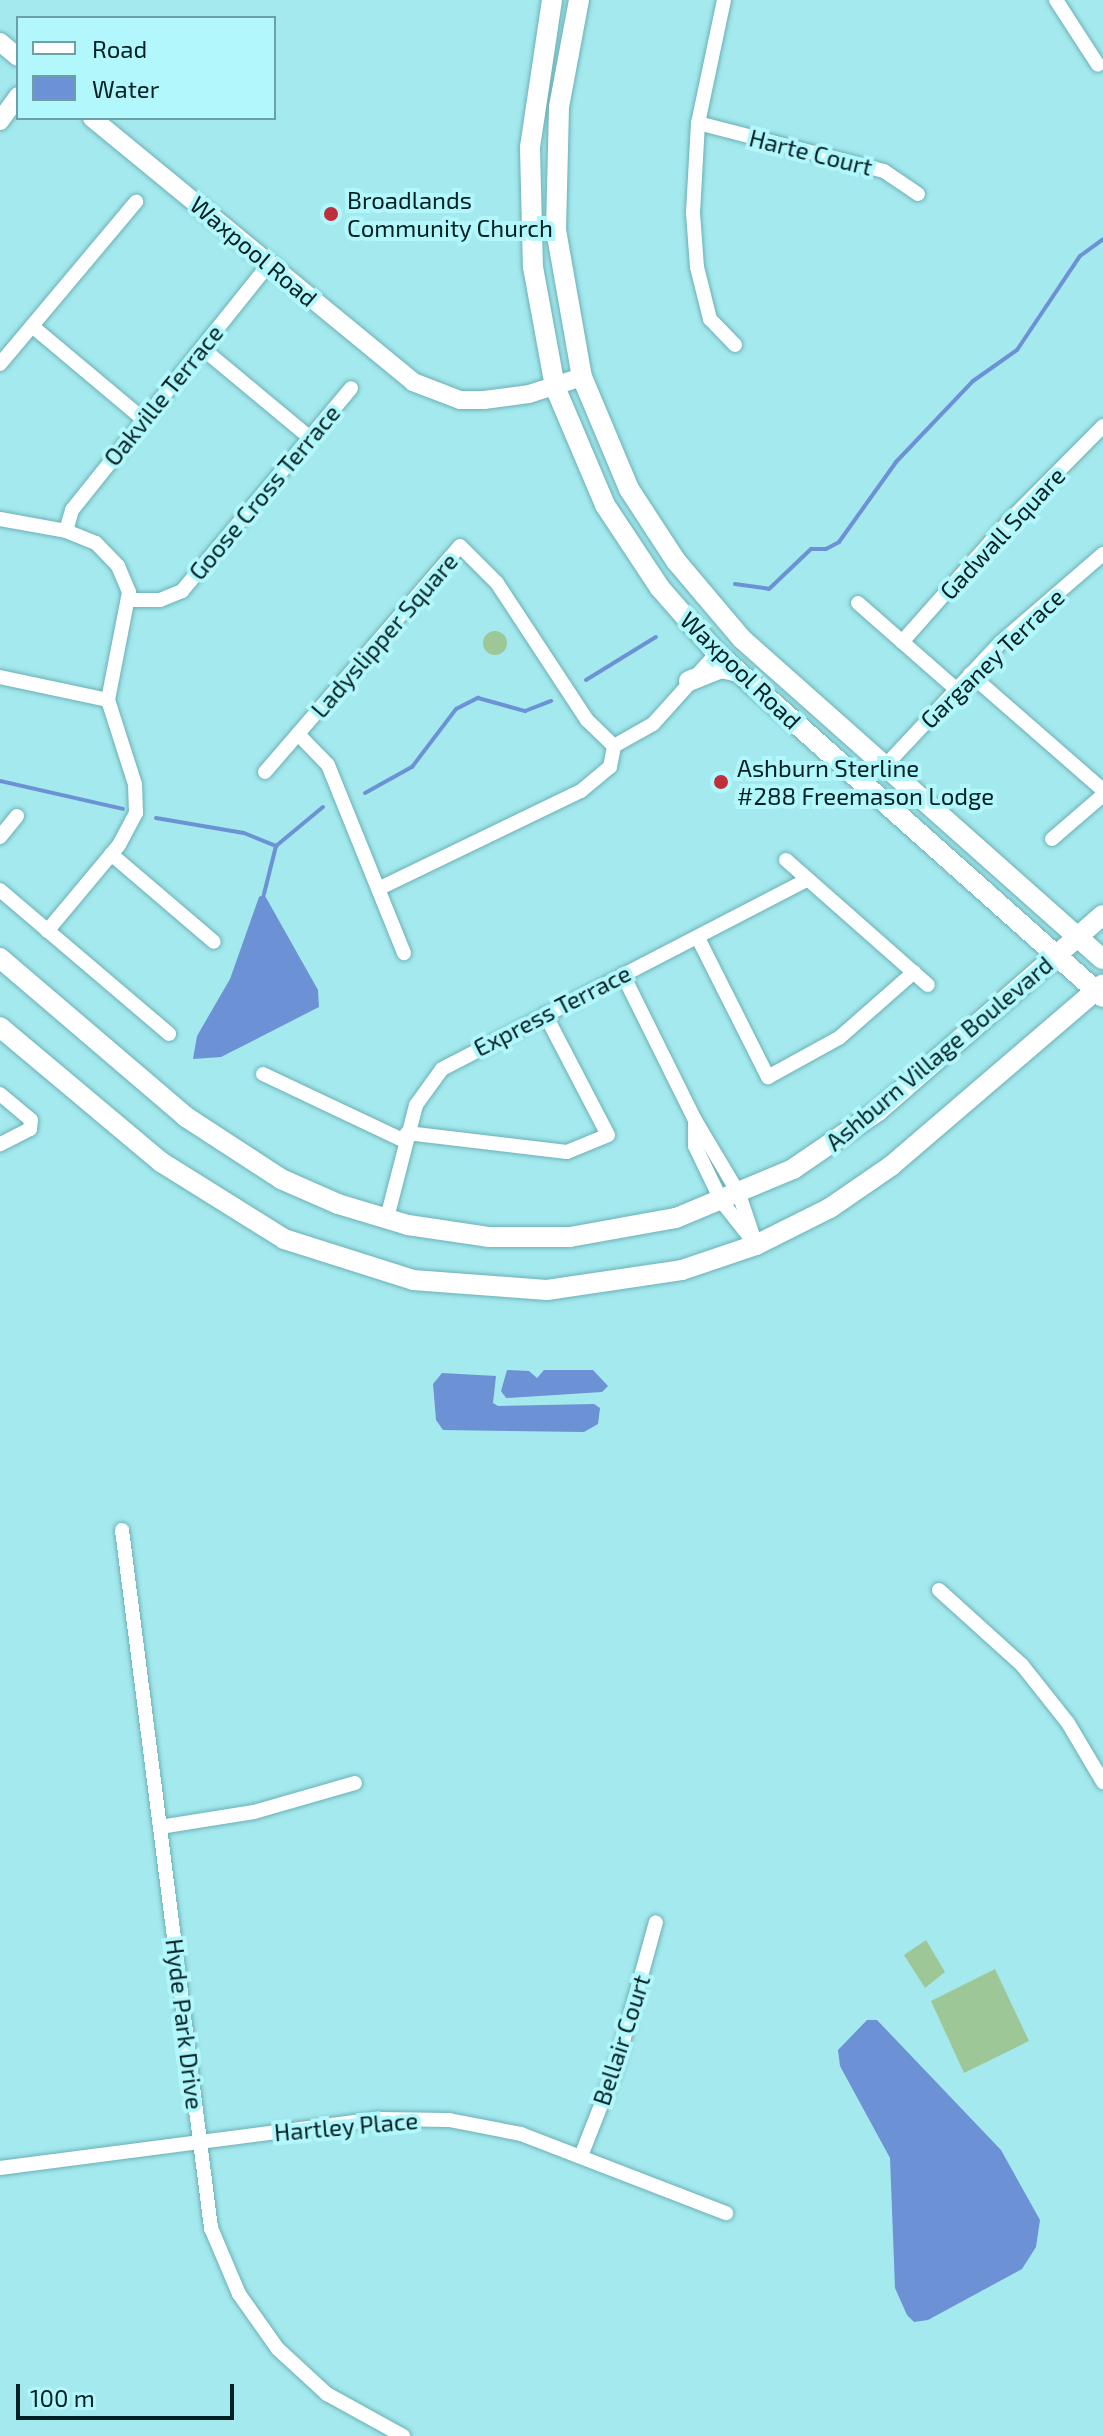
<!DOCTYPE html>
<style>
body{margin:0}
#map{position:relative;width:1103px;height:2436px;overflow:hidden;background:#a4e9ee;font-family:"Exo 2",sans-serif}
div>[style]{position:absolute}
.green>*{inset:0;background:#9ec798}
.round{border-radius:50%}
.water>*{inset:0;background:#6c92d5}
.stream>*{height:4px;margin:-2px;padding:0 2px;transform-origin:2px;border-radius:2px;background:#6c92d5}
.roads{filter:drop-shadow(0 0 2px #6bb0b5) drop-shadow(0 0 2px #6bb0b5)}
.minor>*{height:14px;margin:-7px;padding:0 7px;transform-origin:7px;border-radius:7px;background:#fff}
.tertiary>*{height:18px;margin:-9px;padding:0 9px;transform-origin:9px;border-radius:9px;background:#fff}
.secondary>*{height:20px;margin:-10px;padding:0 10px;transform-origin:10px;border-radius:10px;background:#fff}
.dots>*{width:22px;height:22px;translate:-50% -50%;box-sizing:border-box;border:4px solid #b1f7fc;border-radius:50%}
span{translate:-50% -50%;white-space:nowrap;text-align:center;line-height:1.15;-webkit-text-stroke:8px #b1f7fc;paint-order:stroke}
.street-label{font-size:24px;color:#032022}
.poi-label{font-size:24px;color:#032022}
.left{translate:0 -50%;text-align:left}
.legend{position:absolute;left:16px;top:16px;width:260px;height:104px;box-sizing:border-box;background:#b1f7fc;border:2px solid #6ba1a5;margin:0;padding:10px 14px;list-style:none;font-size:24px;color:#032022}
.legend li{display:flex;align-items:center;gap:16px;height:40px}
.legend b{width:40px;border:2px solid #6ba1a5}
.scale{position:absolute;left:16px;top:2384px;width:218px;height:36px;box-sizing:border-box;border:4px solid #032022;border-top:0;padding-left:10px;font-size:24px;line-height:28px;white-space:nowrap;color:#032022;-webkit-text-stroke:6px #b1f7fc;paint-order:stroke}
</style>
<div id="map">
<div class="green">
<i class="round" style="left:483px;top:631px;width:24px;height:24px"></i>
<i style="clip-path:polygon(926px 1940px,945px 1972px,925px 1988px,904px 1955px)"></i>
<i style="clip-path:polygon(995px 1969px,1029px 2041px,964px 2073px,931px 2001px)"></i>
</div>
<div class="water">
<i style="clip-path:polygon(264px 894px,318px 990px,319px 1007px,221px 1057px,193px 1059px,197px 1036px,230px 979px,259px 897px)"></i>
<i style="clip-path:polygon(507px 1370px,529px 1371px,537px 1378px,544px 1370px,593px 1370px,608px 1386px,602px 1392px,506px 1398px,501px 1391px)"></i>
<i style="clip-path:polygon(442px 1373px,496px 1376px,493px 1403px,498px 1406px,594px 1404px,600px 1408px,598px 1424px,584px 1432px,443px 1430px,436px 1420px,433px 1384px)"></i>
<i style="clip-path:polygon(867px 2020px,877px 2020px,1001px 2150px,1040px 2220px,1036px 2247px,1022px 2269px,928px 2320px,914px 2322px,907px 2315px,895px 2288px,890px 2158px,840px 2066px,838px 2050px)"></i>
</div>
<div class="stream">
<i style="left:735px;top:584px;width:34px;rotate:8deg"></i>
<i style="left:769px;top:589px;width:58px;rotate:-43.6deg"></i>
<i style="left:811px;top:549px;width:15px"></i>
<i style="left:826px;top:549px;width:15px;rotate:-28deg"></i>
<i style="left:839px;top:542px;width:98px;rotate:-54.5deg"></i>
<i style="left:896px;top:462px;width:112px;rotate:-46.5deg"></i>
<i style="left:973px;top:381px;width:54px;rotate:-35.2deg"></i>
<i style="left:1017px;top:350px;width:113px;rotate:-56.2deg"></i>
<i style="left:1080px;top:256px;width:29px;rotate:-36deg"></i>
<i style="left:586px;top:680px;width:82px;rotate:-31.6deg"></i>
<i style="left:0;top:781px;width:126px;rotate:12.8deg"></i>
<i style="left:365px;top:793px;width:54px;rotate:-29deg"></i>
<i style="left:412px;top:767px;width:73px;rotate:-52.8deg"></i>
<i style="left:456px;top:709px;width:25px;rotate:-27deg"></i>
<i style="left:478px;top:698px;width:49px;rotate:15.5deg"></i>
<i style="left:525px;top:711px;width:28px;rotate:-21deg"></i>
<i style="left:156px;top:818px;width:89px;rotate:9.7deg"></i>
<i style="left:244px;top:833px;width:35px;rotate:22deg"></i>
<i style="left:264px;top:894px;width:49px;rotate:-76deg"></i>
<i style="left:276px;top:846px;width:61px;rotate:-39.7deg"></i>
</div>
<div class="roads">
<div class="minor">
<i style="left:724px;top:0;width:126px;rotate:101.9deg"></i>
<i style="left:698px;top:123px;width:90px;rotate:93.2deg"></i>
<i style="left:693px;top:213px;width:54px;rotate:85.8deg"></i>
<i style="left:697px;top:267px;width:54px;rotate:76deg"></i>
<i style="left:710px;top:319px;width:36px;rotate:46deg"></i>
<i style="left:1056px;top:0;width:77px;rotate:57.1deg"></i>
<i style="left:698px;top:123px;width:192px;rotate:14.5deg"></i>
<i style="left:884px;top:171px;width:41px;rotate:34.1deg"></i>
<i style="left:32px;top:326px;width:145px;rotate:40deg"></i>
<i style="left:202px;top:348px;width:141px;rotate:39.8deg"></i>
<i style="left:0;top:364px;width:212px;rotate:-50deg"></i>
<i style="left:0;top:519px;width:67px;rotate:10.3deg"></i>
<i style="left:66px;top:531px;width:32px;rotate:22deg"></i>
<i style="left:96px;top:543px;width:32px;rotate:46deg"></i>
<i style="left:118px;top:566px;width:28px;rotate:67deg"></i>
<i style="left:129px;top:592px;width:110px;rotate:101deg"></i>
<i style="left:108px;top:700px;width:88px;rotate:72.2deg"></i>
<i style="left:135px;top:784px;width:29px;rotate:88deg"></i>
<i style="left:136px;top:813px;width:36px;rotate:118deg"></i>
<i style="left:119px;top:845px;width:112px;rotate:129.9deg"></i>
<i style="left:66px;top:531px;width:22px;rotate:-74deg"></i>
<i style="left:72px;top:510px;width:315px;rotate:-51.3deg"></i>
<i style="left:129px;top:600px;width:31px"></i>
<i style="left:160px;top:600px;width:24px;rotate:-22deg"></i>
<i style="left:182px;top:591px;width:264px;rotate:-50.2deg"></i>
<i style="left:858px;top:603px;width:130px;rotate:41.3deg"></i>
<i style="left:902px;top:642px;width:160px;rotate:-48.5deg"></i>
<i style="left:1008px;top:522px;width:135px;rotate:-45.3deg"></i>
<i style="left:970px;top:674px;width:176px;rotate:41.1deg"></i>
<i style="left:0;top:677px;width:110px;rotate:12deg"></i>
<i style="left:298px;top:734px;width:43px;rotate:45.9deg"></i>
<i style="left:328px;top:765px;width:203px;rotate:68deg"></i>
<i style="left:885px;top:766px;width:170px;rotate:-46.9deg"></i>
<i style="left:1001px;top:642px;width:135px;rotate:-40.8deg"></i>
<i style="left:265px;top:772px;width:298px;rotate:-49.2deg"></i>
<i style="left:460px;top:546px;width:52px;rotate:45deg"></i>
<i style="left:497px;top:583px;width:164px;rotate:56.7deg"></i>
<i style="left:587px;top:720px;width:37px;rotate:44deg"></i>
<i style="left:0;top:837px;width:27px;rotate:-51deg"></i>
<i style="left:1052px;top:839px;width:67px;rotate:-40.8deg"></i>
<i style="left:111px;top:854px;width:135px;rotate:40.5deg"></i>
<i style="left:786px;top:860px;width:189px;rotate:41.4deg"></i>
<i style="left:380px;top:888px;width:223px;rotate:-25.8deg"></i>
<i style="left:581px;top:791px;width:38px;rotate:-40deg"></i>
<i style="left:610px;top:767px;width:21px;rotate:-79deg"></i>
<i style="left:614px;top:746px;width:45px;rotate:-29.4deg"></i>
<i style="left:653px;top:724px;width:96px;rotate:-48deg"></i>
<i style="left:0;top:890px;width:222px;rotate:40.4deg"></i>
<i style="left:698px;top:938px;width:156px;rotate:63.3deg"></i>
<i style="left:768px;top:1077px;width:81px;rotate:-28.8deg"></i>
<i style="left:839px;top:1038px;width:100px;rotate:-41.3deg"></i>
<i style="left:623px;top:975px;width:162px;rotate:63.6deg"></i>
<i style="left:695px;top:1120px;width:86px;rotate:59.3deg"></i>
<i style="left:739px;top:1194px;width:54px;rotate:71.6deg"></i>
<i style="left:263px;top:1074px;width:157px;rotate:25.3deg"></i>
<i style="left:0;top:1094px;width:40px;rotate:40deg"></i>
<i style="left:31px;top:1120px;width:9px;rotate:96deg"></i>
<i style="left:30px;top:1129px;width:34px;rotate:153deg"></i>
<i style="left:695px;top:1120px;width:26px;rotate:90deg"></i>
<i style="left:695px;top:1146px;width:62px;rotate:64.3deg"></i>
<i style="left:722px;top:1202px;width:43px;rotate:51.5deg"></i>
<i style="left:407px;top:1133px;width:161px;rotate:6.8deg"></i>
<i style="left:567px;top:1152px;width:44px;rotate:-22.5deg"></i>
<i style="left:608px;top:1135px;width:136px;rotate:-117.5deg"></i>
<i style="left:387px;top:1218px;width:117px;rotate:-75.6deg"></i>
<i style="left:416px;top:1105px;width:44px;rotate:-54.2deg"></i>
<i style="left:442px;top:1069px;width:411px;rotate:-27.4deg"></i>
<i style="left:122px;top:1530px;width:704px;rotate:82.73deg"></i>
<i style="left:211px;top:2228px;width:72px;rotate:67deg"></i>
<i style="left:239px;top:2294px;width:67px;rotate:54.7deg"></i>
<i style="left:278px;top:2349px;width:67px;rotate:42.6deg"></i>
<i style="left:327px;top:2394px;width:87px;rotate:28.9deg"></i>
<i style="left:939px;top:1590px;width:112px;rotate:42.1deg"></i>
<i style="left:1022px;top:1665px;width:74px;rotate:51.6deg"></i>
<i style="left:1068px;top:1723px;width:69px;rotate:59.3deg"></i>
<i style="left:160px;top:1827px;width:95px;rotate:-9.1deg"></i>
<i style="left:254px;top:1812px;width:105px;rotate:-16deg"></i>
<i style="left:581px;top:2156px;width:96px;rotate:-68.5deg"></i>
<i style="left:616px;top:2067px;width:150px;rotate:-74.6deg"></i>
<i style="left:0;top:2168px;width:381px;rotate:-7.4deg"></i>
<i style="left:378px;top:2119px;width:71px;rotate:0.8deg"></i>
<i style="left:449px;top:2120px;width:73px;rotate:11deg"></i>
<i style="left:521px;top:2134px;width:220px;rotate:21.1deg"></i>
</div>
<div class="tertiary">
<i style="left:0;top:42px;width:23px;rotate:40deg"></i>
<i style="left:92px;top:118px;width:416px;rotate:39.4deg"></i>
<i style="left:413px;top:382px;width:50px;rotate:21deg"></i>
<i style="left:460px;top:400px;width:24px"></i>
<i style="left:484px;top:400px;width:45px;rotate:-7.6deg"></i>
<i style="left:529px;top:394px;width:56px;rotate:-17.8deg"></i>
<i style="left:0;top:121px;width:31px;rotate:-54deg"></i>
</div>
<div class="secondary">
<i style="left:552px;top:0;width:150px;rotate:98.5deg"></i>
<i style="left:530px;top:148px;width:119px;rotate:88.6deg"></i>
<i style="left:533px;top:267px;width:122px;rotate:79.6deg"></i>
<i style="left:555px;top:387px;width:128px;rotate:67deg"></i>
<i style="left:605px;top:505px;width:100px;rotate:56.5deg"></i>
<i style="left:660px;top:588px;width:86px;rotate:48.8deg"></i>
<i style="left:717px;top:653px;width:517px;rotate:41.71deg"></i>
<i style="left:579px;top:0;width:109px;rotate:100.6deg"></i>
<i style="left:559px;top:107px;width:123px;rotate:91.4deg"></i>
<i style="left:556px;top:230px;width:149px;rotate:80deg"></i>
<i style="left:582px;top:377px;width:121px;rotate:67.2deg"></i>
<i style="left:629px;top:489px;width:86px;rotate:56.9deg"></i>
<i style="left:676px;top:561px;width:102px;rotate:49.8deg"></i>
<i style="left:742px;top:639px;width:482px;rotate:41.6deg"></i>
<i style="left:689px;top:681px;width:35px;rotate:-22deg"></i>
<i style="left:721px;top:668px;width:17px;rotate:13deg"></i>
<i style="left:0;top:958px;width:245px;rotate:40.5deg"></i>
<i style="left:186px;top:1117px;width:113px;rotate:33.1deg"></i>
<i style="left:281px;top:1179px;width:62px;rotate:23.7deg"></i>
<i style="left:338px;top:1204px;width:73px;rotate:16.7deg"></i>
<i style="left:408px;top:1225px;width:81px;rotate:8.5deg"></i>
<i style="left:488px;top:1237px;width:82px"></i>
<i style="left:570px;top:1237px;width:108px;rotate:-10.2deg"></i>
<i style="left:676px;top:1218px;width:127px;rotate:-22.7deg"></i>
<i style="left:793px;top:1169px;width:103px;rotate:-34.3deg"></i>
<i style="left:878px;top:1111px;width:298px;rotate:-41.1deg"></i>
<i style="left:0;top:1027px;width:210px;rotate:40deg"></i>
<i style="left:161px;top:1162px;width:145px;rotate:32deg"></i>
<i style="left:284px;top:1239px;width:135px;rotate:17.6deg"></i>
<i style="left:413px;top:1280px;width:134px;rotate:4.3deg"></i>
<i style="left:547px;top:1290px;width:136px;rotate:-8.4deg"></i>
<i style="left:682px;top:1270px;width:78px;rotate:-18.7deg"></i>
<i style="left:756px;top:1245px;width:83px;rotate:-26.6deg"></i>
<i style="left:830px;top:1208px;width:74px;rotate:-34.5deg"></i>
<i style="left:891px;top:1166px;width:279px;rotate:-40.6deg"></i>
</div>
</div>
<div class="dots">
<i style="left:331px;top:214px;background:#bf2f3b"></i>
<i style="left:721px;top:782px;background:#bf2f3b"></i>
</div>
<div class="street-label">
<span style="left:811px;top:152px;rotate:14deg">Harte Court</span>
<span style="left:254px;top:251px;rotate:40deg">Waxpool Road</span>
<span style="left:163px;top:395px;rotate:-51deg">Oakville Terrace</span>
<span style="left:264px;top:492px;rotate:-50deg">Goose Cross Terrace</span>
<span style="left:1002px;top:533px;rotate:-47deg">Gadwall Square</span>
<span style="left:384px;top:635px;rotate:-49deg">Ladyslipper Square</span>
<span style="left:992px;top:658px;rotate:-44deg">Garganey Terrace</span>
<span style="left:741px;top:670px;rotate:44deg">Waxpool Road</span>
<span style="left:552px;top:1010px;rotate:-27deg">Express Terrace</span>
<span style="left:939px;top:1053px;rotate:-40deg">Ashburn Village Boulevard</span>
<span style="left:185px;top:2024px;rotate:83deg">Hyde Park Drive</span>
<span style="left:621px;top:2040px;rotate:-72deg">Bellair Court</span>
<span style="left:346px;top:2126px;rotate:-5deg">Hartley Place</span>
</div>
<div class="poi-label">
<span class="left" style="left:347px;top:214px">Broadlands<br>Community Church</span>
<span class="left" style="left:737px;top:782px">Ashburn Sterline<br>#288 Freemason Lodge</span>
</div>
<ul class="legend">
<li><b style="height:10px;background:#fff"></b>Road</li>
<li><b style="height:22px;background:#6c92d5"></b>Water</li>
</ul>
<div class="scale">100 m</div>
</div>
